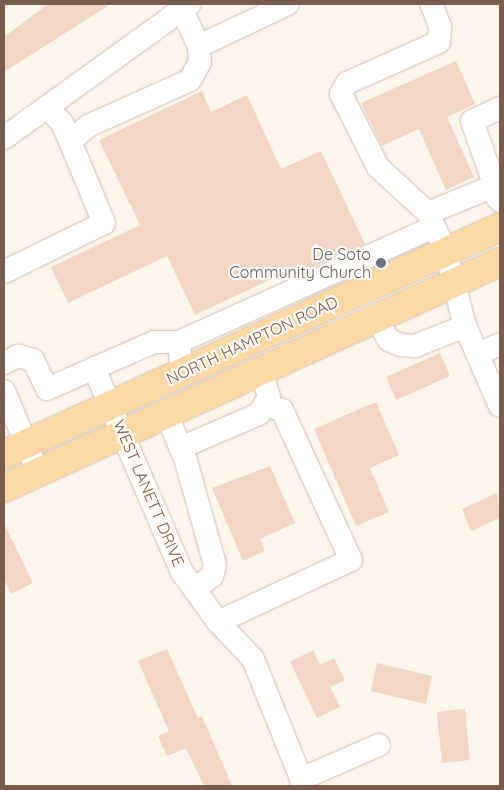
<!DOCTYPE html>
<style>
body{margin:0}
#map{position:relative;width:504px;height:790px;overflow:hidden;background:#fdf6ec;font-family:Quicksand,sans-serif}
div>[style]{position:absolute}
.building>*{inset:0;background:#f3d5c3}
.roads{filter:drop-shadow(0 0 1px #d1beb0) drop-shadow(0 0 1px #d1beb0)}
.minor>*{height:22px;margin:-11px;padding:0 11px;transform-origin:11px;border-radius:11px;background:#fff}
.major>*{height:28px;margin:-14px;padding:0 14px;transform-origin:14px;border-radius:14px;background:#fbd9a5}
.dots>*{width:14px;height:14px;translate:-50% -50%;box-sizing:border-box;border:2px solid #fffaf3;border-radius:50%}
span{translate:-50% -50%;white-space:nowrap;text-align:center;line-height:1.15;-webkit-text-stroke:4.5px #fffaf3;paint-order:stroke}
.worship-label{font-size:16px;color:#5b616d}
.right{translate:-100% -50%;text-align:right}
.street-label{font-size:16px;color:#7a5c4d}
.frame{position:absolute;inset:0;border:5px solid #7a5c4d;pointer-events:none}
</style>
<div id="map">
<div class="building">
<i style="clip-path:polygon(48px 4px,111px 4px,4px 72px,4px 37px)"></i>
<i style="clip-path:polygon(456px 61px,475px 104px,447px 117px,474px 177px,446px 190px,419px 129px,382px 146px,361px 103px)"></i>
<i style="clip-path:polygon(202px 91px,211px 112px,247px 95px,281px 169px,321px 151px,365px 244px,306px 270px,303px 264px,195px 315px,167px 256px,68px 303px,51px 267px,140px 225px,99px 140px)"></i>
<i style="clip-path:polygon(440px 353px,450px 376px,396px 400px,386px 377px)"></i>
<i style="clip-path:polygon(376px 402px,399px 455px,370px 468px,389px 512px,356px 526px,314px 429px)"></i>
<i style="clip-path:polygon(270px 466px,295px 523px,260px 539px,265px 551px,243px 561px,212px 488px)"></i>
<i style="clip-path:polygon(497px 493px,500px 518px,471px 531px,462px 509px)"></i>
<i style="clip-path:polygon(4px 523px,33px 583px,11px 594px,4px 579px)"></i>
<i style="clip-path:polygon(167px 649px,198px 718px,202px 716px,232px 786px,204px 786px,186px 748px,167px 756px,158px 736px,169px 731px,138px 661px)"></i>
<i style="clip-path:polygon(313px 650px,320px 665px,334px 658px,345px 680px,330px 687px,340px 707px,317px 718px,290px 662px)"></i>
<i style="clip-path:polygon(377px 663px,432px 676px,426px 704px,371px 691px)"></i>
<i style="clip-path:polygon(465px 709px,470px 760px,442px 763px,437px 712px)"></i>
</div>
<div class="roads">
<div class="minor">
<i style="left:181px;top:8px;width:42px;rotate:64.7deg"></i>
<i style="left:199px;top:46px;width:98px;rotate:-25.3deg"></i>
<i style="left:47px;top:107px;width:22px;rotate:47deg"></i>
<i style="left:62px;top:123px;width:20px;rotate:66deg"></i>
<i style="left:70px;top:141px;width:26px;rotate:-39deg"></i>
<i style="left:90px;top:125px;width:110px;rotate:-24.2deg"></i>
<i style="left:190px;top:80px;width:21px;rotate:-61deg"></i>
<i style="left:200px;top:62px;width:16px;rotate:-94deg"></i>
<i style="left:4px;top:138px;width:229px;rotate:-35.8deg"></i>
<i style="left:497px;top:192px;width:75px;rotate:-109.4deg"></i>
<i style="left:472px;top:121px;width:31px;rotate:-25deg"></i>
<i style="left:500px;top:201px;width:17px;rotate:-130deg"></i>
<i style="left:489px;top:188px;width:66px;rotate:157.7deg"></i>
<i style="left:428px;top:213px;width:43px;rotate:65.2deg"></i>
<i style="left:446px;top:252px;width:76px;rotate:75.6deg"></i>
<i style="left:465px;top:326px;width:87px;rotate:66.4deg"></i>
<i style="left:428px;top:213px;width:68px;rotate:-137.4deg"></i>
<i style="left:378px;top:167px;width:82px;rotate:-116.9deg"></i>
<i style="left:341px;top:94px;width:13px;rotate:-61deg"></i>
<i style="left:347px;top:83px;width:101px;rotate:-24deg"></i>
<i style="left:439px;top:42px;width:16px;rotate:-86deg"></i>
<i style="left:440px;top:26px;width:24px;rotate:-112deg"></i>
<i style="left:4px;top:272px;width:111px;rotate:-26.1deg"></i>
<i style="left:104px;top:223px;width:89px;rotate:-112.5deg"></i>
<i style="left:376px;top:317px;width:26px;rotate:61deg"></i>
<i style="left:389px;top:340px;width:13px;rotate:23deg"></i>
<i style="left:401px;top:345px;width:14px;rotate:4deg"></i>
<i style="left:415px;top:346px;width:54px;rotate:-21.8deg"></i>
<i style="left:478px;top:354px;width:24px;rotate:-24deg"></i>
<i style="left:4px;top:363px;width:16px;rotate:-27deg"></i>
<i style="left:18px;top:356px;width:16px;rotate:15deg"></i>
<i style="left:33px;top:360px;width:32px;rotate:64deg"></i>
<i style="left:47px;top:389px;width:117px;rotate:-23.7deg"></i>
<i style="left:154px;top:342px;width:25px"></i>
<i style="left:94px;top:368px;width:222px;rotate:66.7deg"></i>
<i style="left:182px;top:572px;width:62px;rotate:54.2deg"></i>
<i style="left:218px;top:622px;width:51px;rotate:46.6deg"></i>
<i style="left:253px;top:659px;width:137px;rotate:68.1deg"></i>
<i style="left:182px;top:372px;width:30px;rotate:-96deg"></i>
<i style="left:179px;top:342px;width:280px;rotate:-24.3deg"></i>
<i style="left:4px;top:391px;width:88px;rotate:67.2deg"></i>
<i style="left:166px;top:413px;width:52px;rotate:67.4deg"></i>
<i style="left:186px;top:461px;width:108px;rotate:74.4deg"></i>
<i style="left:215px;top:565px;width:11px;rotate:105deg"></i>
<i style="left:212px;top:576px;width:20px;rotate:143deg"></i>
<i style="left:180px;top:448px;width:86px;rotate:-23.3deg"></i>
<i style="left:259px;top:414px;width:20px;rotate:-60deg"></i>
<i style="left:269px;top:397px;width:28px;rotate:-107deg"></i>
<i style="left:218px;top:622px;width:147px;rotate:-25deg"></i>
<i style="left:351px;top:560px;width:165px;rotate:-114.7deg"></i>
<i style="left:282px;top:410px;width:16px;rotate:-165deg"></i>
<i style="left:301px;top:779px;width:85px;rotate:-23.6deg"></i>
</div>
<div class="major">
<i style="left:4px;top:454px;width:545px;rotate:-24.59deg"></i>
<i style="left:4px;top:488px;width:545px;rotate:-24.5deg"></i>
</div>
</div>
<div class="dots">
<i style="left:381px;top:263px;background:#6b7280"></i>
</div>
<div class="worship-label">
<span class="right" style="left:371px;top:263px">De Soto<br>Community Church</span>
</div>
<div class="street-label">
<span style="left:252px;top:340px;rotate:-25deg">NORTH HAMPTON ROAD</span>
<span style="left:149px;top:493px;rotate:67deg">WEST LANETT DRIVE</span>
</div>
<div class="frame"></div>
</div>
